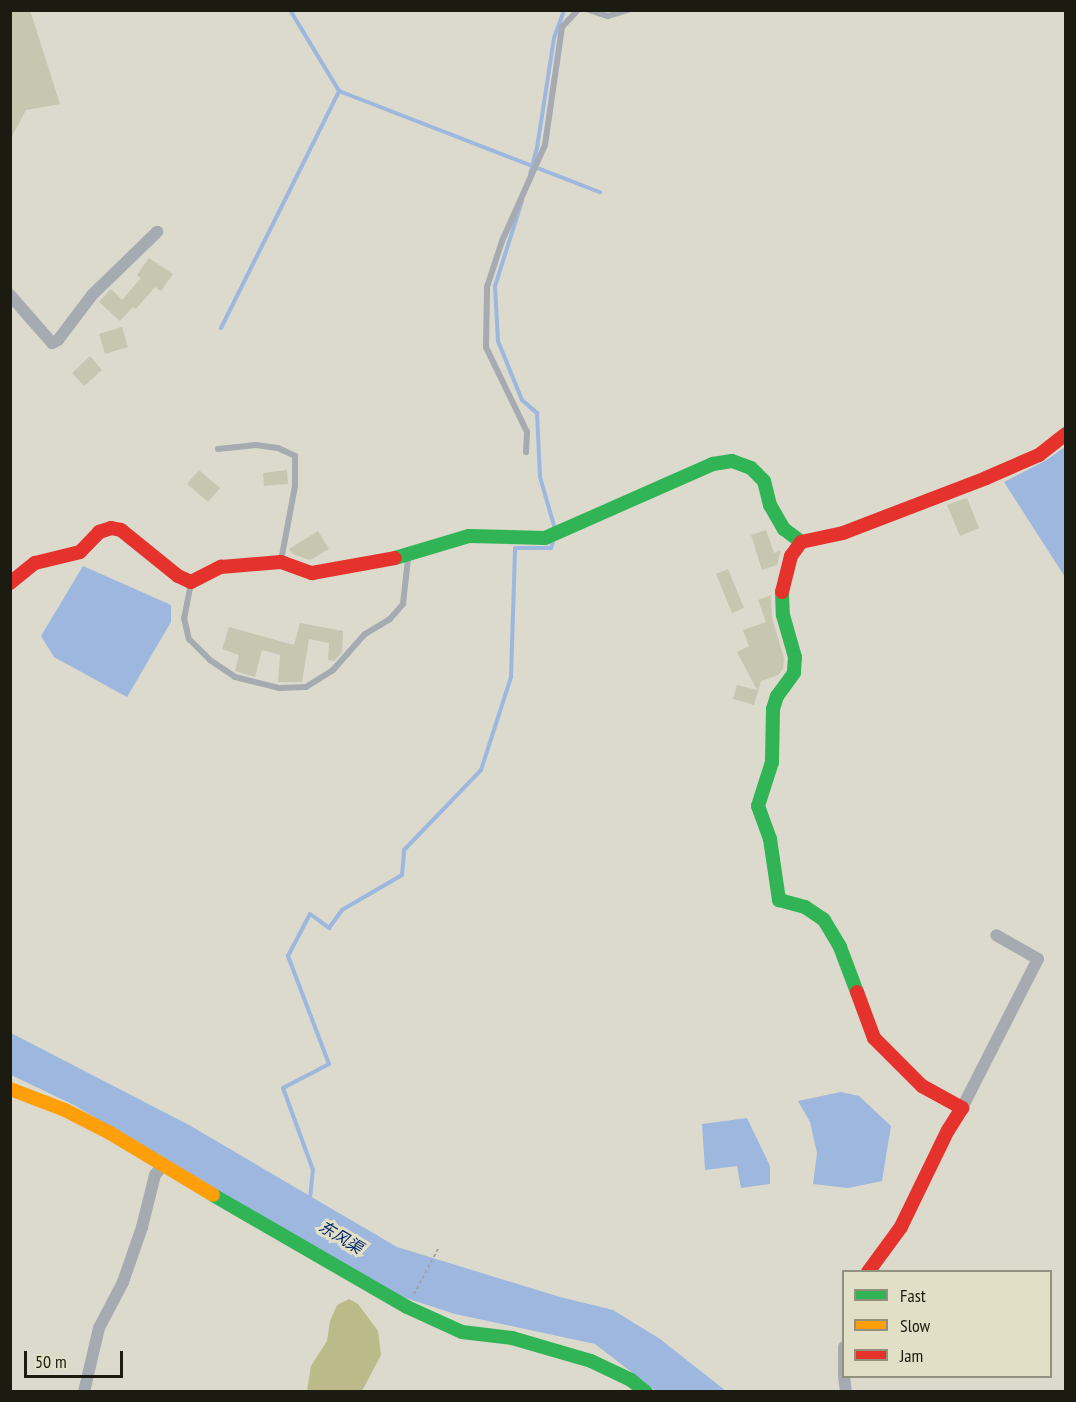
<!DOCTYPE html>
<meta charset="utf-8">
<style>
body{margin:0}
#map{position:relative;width:1076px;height:1402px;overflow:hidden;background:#dbdacd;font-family:"PT Sans Narrow","Noto Sans SC",sans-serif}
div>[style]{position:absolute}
.forest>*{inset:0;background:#bcba89}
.water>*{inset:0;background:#9eb7de}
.stream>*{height:4px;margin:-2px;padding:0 2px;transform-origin:2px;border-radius:2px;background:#9eb7de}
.building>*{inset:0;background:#c7c6b1}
.path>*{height:2px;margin-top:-1px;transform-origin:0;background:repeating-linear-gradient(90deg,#a0a3a3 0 3px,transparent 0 6px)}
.lane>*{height:6px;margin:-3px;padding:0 3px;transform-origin:3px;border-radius:3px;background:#a6abb1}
.street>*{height:12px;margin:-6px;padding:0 6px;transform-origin:6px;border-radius:6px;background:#a6abb1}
.fast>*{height:14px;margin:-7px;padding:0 7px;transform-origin:7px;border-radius:7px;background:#30b455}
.slow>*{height:14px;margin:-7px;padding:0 7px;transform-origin:7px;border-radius:7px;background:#ff9f0a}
.jam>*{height:14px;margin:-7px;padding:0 7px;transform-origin:7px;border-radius:7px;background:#e5322d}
span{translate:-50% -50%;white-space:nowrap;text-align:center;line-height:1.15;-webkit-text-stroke:6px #e1e0c7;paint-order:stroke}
.water-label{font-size:16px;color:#002369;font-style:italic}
.frame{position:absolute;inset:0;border:12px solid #1c1b12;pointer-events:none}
.legend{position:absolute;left:842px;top:1270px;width:210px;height:108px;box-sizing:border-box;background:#e1e0c7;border:2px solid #92917f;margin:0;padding:8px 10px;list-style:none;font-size:18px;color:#1c1b12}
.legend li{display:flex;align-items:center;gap:12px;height:30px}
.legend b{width:30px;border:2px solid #92917f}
.scale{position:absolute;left:24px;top:1351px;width:99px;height:27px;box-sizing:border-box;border:3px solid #1c1b12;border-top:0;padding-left:8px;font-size:18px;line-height:21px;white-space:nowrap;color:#1c1b12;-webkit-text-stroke:4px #e1e0c7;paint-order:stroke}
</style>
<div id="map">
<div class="forest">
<i style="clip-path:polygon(349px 1299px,358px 1304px,378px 1331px,381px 1355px,362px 1391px,307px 1391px,311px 1366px,327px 1341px,330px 1321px,337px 1305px)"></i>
</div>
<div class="water">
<i style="clip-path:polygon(1065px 447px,1065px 577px,1004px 482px,1045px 461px)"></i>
<i style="clip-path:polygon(83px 566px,171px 605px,171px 622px,127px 697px,54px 657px,41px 636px)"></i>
<i style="clip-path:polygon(11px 1033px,189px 1125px,397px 1247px,560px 1297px,613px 1310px,660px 1339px,726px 1391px,656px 1391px,595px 1344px,455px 1314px,390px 1293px,74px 1105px,11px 1075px)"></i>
<i style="clip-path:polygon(841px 1092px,859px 1096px,891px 1126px,882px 1181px,848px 1188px,813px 1184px,817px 1153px,810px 1122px,798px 1101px)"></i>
<i style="clip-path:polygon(747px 1118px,770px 1166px,770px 1184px,741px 1188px,737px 1166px,705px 1170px,702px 1124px)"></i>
</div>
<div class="stream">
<i style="left:290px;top:10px;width:95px;rotate:58.8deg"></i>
<i style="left:339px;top:91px;width:280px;rotate:21.2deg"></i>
<i style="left:530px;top:174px;width:27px;rotate:-75deg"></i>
<i style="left:537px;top:148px;width:111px;rotate:-81.2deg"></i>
<i style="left:554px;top:38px;width:30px;rotate:-70deg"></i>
<i style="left:522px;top:201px;width:89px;rotate:107.6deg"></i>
<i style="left:495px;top:286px;width:55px;rotate:86.9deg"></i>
<i style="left:498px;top:341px;width:64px;rotate:67.9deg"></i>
<i style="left:522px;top:400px;width:20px;rotate:41deg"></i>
<i style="left:537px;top:413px;width:64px;rotate:87.3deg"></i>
<i style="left:540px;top:477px;width:54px;rotate:73.9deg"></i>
<i style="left:221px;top:328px;width:265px;rotate:-63.5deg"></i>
<i style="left:310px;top:1198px;width:28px;rotate:-84deg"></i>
<i style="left:313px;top:1170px;width:87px;rotate:-110.1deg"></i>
<i style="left:283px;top:1088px;width:52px;rotate:-27.6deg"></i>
<i style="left:329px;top:1064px;width:116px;rotate:-110.8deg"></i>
<i style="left:288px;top:956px;width:47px;rotate:-62.4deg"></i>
<i style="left:310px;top:914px;width:24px;rotate:36deg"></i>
<i style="left:329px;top:928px;width:22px;rotate:-54deg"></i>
<i style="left:342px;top:910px;width:69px;rotate:-30.3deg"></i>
<i style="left:402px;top:875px;width:25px;rotate:-85deg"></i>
<i style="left:404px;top:850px;width:111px;rotate:-46.1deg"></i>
<i style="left:481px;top:770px;width:98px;rotate:-72.1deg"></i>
<i style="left:511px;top:677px;width:129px;rotate:-88.2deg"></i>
<i style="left:515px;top:548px;width:36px"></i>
<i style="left:551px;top:548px;width:6px;rotate:-72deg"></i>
</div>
<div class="building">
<i style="clip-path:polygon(10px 10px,30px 10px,60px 104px,26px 110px,10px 140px)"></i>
<i style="clip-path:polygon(149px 258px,173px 274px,161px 291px,155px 287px,136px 309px,133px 307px,120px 321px,99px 302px,111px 289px,122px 300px,141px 278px,137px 275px)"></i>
<i style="clip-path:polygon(122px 327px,128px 347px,105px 354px,99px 334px)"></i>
<i style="clip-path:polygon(90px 356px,102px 370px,84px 386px,72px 373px)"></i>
<i style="clip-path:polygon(199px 470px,220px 488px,208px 502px,187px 484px)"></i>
<i style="clip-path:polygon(287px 470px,288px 484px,264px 486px,263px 473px)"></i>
<i style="clip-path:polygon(967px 498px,979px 528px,960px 536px,947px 505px)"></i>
<i style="clip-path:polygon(766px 530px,774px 553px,781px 550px,777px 565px,762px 570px,751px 535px)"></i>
<i style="clip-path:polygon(318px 531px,329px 549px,310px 560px,293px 554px,289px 549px)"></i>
<i style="clip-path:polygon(728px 569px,744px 608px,732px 613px,716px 574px)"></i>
<i style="clip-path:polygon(771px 595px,772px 618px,784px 658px,783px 669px,778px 675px,761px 681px,754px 705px,733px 699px,737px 685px,757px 690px,737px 652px,749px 646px,743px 630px,766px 622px,758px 600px)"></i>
<i style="clip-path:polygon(300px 623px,343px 631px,342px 652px,334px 661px,328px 660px,329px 643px,309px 639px,302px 682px,278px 682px,280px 655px,262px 650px,255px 677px,235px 671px,239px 655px,222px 649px,229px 627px,294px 645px)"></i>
</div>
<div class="path">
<i style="left:414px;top:1294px;width:53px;rotate:-62deg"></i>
</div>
<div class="lane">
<i style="left:589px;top:10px;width:20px;rotate:18deg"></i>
<i style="left:608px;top:16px;width:21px;rotate:-17deg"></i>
<i style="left:218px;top:449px;width:38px;rotate:-6deg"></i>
<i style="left:256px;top:445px;width:22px;rotate:8deg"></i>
<i style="left:278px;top:448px;width:19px;rotate:25deg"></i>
<i style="left:295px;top:456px;width:30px;rotate:90deg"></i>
<i style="left:295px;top:486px;width:76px;rotate:100.6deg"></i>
<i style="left:526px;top:452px;width:20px;rotate:-87deg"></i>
<i style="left:527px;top:432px;width:94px;rotate:-115.8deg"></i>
<i style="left:486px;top:347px;width:60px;rotate:-89deg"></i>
<i style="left:487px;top:287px;width:48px;rotate:-71.9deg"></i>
<i style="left:502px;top:241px;width:105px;rotate:-65.9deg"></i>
<i style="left:545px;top:145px;width:119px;rotate:-81.8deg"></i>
<i style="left:562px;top:27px;width:23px;rotate:-47deg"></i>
<i style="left:191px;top:583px;width:36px;rotate:101deg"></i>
<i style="left:184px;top:618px;width:22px;rotate:77deg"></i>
<i style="left:189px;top:639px;width:30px;rotate:45deg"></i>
<i style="left:210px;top:660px;width:30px;rotate:34deg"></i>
<i style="left:235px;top:677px;width:45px;rotate:14deg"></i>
<i style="left:279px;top:688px;width:27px;rotate:-2deg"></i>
<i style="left:306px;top:687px;width:32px;rotate:-32deg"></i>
<i style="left:333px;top:670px;width:48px;rotate:-48.4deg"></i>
<i style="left:365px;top:634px;width:29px;rotate:-31deg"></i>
<i style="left:390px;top:619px;width:20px;rotate:-49deg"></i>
<i style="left:403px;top:604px;width:45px;rotate:-83.7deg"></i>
</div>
<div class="street">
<i style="left:10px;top:295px;width:64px;rotate:48.8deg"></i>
<i style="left:52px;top:343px;width:7px;rotate:-27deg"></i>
<i style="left:58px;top:340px;width:56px;rotate:-52.9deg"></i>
<i style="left:92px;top:295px;width:91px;rotate:-44.1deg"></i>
<i style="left:962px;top:1108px;width:167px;rotate:-63deg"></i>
<i style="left:1038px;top:959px;width:48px;rotate:-150.3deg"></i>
<i style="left:844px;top:1347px;width:26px;rotate:90deg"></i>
<i style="left:844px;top:1376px;width:16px;rotate:83deg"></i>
<i style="left:84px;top:1392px;width:66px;rotate:-76.8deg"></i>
<i style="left:99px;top:1328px;width:52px;rotate:-62.4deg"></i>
<i style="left:123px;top:1282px;width:58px;rotate:-70.9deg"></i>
<i style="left:142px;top:1227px;width:54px;rotate:-76deg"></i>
<i style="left:155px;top:1175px;width:11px;rotate:-52deg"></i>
</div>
<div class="fast">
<i style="left:395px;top:558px;width:77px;rotate:-16.6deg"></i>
<i style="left:469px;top:536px;width:76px;rotate:1.5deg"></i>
<i style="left:545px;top:538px;width:184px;rotate:-23.8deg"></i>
<i style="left:713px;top:464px;width:19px;rotate:-9deg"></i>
<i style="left:732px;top:461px;width:20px;rotate:20deg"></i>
<i style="left:751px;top:468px;width:18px;rotate:45deg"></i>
<i style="left:764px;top:481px;width:25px;rotate:76deg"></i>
<i style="left:770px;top:505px;width:28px;rotate:60deg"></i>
<i style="left:784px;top:529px;width:21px;rotate:37deg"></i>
<i style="left:782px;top:592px;width:23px;rotate:88deg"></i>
<i style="left:783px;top:615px;width:44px;rotate:74.1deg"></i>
<i style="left:795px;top:657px;width:16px;rotate:94deg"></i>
<i style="left:794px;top:673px;width:29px;rotate:126deg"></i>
<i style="left:777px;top:696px;width:14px;rotate:107deg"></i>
<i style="left:773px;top:709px;width:53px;rotate:91.1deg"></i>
<i style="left:772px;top:762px;width:46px;rotate:107.7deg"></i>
<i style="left:758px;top:806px;width:35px;rotate:70deg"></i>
<i style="left:770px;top:839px;width:62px;rotate:81.6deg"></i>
<i style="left:779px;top:900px;width:27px;rotate:15deg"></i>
<i style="left:805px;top:907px;width:23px;rotate:34deg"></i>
<i style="left:824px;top:920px;width:31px;rotate:59deg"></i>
<i style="left:840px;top:947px;width:48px;rotate:69.3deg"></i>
<i style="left:213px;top:1195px;width:224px;rotate:30deg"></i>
<i style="left:407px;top:1307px;width:60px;rotate:24.4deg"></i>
<i style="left:462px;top:1332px;width:50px;rotate:6.8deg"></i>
<i style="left:512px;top:1338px;width:82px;rotate:16.2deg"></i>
<i style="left:591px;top:1361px;width:44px;rotate:25.4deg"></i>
<i style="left:631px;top:1380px;width:19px;rotate:39deg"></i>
</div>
<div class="slow">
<i style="left:10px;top:1089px;width:59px;rotate:20.9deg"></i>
<i style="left:65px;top:1110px;width:51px;rotate:27.1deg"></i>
<i style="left:110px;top:1133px;width:120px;rotate:31deg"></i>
</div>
<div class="jam">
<i style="left:10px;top:583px;width:32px;rotate:-39deg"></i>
<i style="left:35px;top:563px;width:46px;rotate:-13.7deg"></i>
<i style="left:80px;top:552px;width:28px;rotate:-46deg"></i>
<i style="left:99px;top:532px;width:13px;rotate:-18deg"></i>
<i style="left:111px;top:528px;width:10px;rotate:11deg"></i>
<i style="left:121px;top:530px;width:73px;rotate:38.9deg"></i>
<i style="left:178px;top:576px;width:14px;rotate:25deg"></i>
<i style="left:191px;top:582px;width:34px;rotate:-27deg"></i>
<i style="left:221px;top:567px;width:60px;rotate:-4.8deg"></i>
<i style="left:281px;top:562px;width:33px;rotate:20deg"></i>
<i style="left:312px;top:573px;width:84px;rotate:-10.2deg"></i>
<i style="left:782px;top:592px;width:37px;rotate:-76deg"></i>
<i style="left:791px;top:556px;width:17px;rotate:-54deg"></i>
<i style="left:801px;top:542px;width:43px;rotate:-12.1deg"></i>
<i style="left:843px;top:533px;width:153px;rotate:-21deg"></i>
<i style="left:986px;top:478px;width:58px;rotate:-23.5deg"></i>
<i style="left:1039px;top:455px;width:34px;rotate:-38deg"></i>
<i style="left:857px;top:992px;width:49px;rotate:69.7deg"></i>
<i style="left:874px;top:1038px;width:68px;rotate:45deg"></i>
<i style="left:922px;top:1086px;width:46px;rotate:28.8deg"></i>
<i style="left:962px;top:1108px;width:26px;rotate:122deg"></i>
<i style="left:948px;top:1130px;width:108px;rotate:115.9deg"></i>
<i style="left:901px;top:1227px;width:56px;rotate:126.3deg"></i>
</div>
<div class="water-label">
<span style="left:341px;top:1237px;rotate:31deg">东风渠</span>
</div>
<div class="frame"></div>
<ul class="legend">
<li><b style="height:8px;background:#30b455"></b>Fast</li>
<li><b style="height:8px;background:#ff9f0a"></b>Slow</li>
<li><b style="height:8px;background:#e5322d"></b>Jam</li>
</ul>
<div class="scale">50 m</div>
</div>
